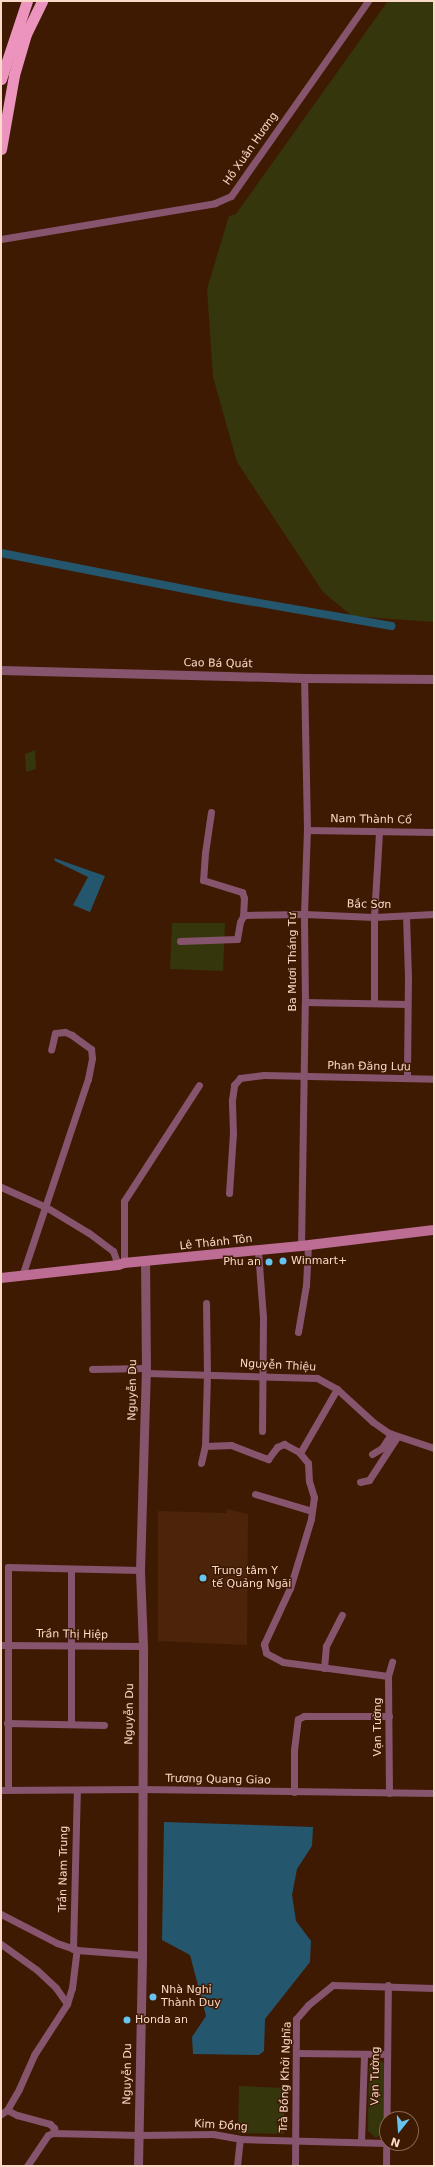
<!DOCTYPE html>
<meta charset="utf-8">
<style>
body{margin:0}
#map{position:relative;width:435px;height:2167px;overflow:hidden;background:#3e1a03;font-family:"DejaVu Sans",sans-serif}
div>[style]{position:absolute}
.built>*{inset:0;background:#4c240a}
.green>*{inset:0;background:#35360c}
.water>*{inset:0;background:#24576d}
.canal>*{height:8px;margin:-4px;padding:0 4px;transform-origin:4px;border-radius:4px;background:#24576d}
.minor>*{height:7px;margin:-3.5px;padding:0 3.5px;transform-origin:3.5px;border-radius:3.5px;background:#86546c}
.tertiary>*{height:9px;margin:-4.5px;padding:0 4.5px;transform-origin:4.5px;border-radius:4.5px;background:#86546c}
.secondary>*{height:10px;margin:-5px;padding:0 5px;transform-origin:5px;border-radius:5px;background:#bd6d94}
.trunk>*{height:11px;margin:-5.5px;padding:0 5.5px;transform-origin:5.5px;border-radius:5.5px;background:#ec94be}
.dots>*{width:11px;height:11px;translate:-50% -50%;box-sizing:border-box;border:2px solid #3e1a03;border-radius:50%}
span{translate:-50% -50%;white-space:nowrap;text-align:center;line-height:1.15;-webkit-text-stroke:3px #3e1a03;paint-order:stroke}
.street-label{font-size:11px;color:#fad9c8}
.poi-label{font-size:11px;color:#fad9c8}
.left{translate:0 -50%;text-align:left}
.right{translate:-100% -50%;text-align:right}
.frame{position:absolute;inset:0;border:2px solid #fad9c8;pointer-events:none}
.north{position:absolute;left:379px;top:2111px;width:40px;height:40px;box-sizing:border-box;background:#3e1a03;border:1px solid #896652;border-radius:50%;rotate:197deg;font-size:11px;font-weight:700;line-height:16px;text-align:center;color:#fad9c8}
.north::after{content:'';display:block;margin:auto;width:14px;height:18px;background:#66c4ef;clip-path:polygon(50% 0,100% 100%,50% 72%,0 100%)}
</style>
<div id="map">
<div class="built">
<i style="clip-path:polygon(227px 1509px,248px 1514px,247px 1645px,158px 1641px,158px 1511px,226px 1513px)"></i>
</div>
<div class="green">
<i style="clip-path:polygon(388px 1px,434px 1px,434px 622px,352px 616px,323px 592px,237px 462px,213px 377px,207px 289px,229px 216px,236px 214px)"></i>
<i style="clip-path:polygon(35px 750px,36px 769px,26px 772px,25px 754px)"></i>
<i style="clip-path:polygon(172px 923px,225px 923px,223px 971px,170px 969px)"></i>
<i style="clip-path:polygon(377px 2058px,384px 2063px,383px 2132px,376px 2138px,368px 2131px,369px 2064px)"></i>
<i style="clip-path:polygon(239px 2086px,285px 2088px,284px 2134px,238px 2133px)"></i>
</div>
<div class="water">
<i style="clip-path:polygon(54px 858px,105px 876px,90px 912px,73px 905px,88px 877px,55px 861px)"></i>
<i style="clip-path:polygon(164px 1822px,313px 1827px,312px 1846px,297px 1869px,292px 1895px,296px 1921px,311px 1941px,310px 1962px,265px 2019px,264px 2051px,259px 2055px,193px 2054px,192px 2037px,206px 2016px,190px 1955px,162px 1940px)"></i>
</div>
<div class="canal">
<i style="left:1px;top:553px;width:228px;rotate:11.1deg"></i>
<i style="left:225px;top:597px;width:169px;rotate:9.9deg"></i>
</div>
<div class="minor">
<i style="left:1px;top:239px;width:217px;rotate:-9.5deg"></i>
<i style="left:215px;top:203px;width:17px;rotate:-24deg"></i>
<i style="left:231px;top:196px;width:238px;rotate:-54.9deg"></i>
<i style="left:211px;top:812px;width:41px;rotate:98.3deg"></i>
<i style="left:205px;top:853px;width:27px;rotate:94deg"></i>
<i style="left:203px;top:880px;width:41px;rotate:17.1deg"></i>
<i style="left:242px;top:892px;width:6px;rotate:72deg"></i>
<i style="left:244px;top:898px;width:18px;rotate:93deg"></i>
<i style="left:307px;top:830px;width:127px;rotate:0.9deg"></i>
<i style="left:406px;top:916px;width:61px;rotate:88.1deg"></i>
<i style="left:408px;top:977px;width:101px;rotate:90.6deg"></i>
<i style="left:180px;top:941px;width:57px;rotate:-2deg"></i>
<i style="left:237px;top:939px;width:17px;rotate:-80deg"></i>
<i style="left:240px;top:922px;width:7px;rotate:-63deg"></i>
<i style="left:243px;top:916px;width:3px;rotate:-18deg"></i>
<i style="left:246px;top:915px;width:58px;rotate:-1deg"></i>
<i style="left:304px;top:914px;width:70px;rotate:2.5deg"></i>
<i style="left:374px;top:917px;width:60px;rotate:-2.9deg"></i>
<i style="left:305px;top:1002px;width:102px;rotate:1.1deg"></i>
<i style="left:374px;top:1003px;width:86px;rotate:-90deg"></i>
<i style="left:374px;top:917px;width:85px;rotate:-86.6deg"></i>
<i style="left:1px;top:1187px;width:49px;rotate:24deg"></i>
<i style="left:46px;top:1207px;width:50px;rotate:31.2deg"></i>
<i style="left:89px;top:1233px;width:30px;rotate:37deg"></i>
<i style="left:113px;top:1251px;width:15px;rotate:70deg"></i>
<i style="left:229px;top:1193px;width:60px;rotate:-86.2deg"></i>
<i style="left:233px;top:1133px;width:33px;rotate:-92deg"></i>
<i style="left:232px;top:1100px;width:15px;rotate:-82deg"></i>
<i style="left:234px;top:1085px;width:9px;rotate:-49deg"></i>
<i style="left:240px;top:1078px;width:24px;rotate:-7deg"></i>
<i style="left:264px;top:1075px;width:170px;rotate:1.3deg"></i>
<i style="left:301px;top:1246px;width:244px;rotate:-89.1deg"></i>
<i style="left:305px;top:1002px;width:88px;rotate:-90.7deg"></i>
<i style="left:304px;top:914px;width:84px;rotate:-88deg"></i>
<i style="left:307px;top:830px;width:152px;rotate:-91.1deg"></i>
<i style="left:258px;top:1251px;width:66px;rotate:85.7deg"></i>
<i style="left:263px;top:1317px;width:114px;rotate:90.5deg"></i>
<i style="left:124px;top:1263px;width:62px;rotate:-90deg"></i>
<i style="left:124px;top:1201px;width:138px;rotate:-57.1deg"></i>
<i style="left:22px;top:1276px;width:208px;rotate:-71.5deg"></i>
<i style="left:88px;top:1079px;width:21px;rotate:-79deg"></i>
<i style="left:92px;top:1058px;width:9px;rotate:-96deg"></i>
<i style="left:91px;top:1049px;width:24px;rotate:-144deg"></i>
<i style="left:72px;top:1035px;width:8px;rotate:-157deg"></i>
<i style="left:65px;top:1032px;width:10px;rotate:174deg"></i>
<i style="left:55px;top:1033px;width:17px;rotate:103deg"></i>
<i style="left:298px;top:1332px;width:48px;rotate:-80.3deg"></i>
<i style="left:306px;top:1285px;width:40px;rotate:-87.1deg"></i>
<i style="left:92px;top:1369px;width:54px;rotate:-1.1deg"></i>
<i style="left:146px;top:1373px;width:171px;rotate:1.7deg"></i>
<i style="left:317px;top:1378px;width:23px;rotate:29deg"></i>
<i style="left:337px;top:1389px;width:49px;rotate:42.5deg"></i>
<i style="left:373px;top:1422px;width:19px;rotate:35deg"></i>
<i style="left:389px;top:1433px;width:47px;rotate:18.4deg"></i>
<i style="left:205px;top:1446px;width:26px;rotate:-2deg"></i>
<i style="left:231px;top:1445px;width:40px;rotate:21deg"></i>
<i style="left:268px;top:1459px;width:15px;rotate:-53deg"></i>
<i style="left:277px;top:1447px;width:8px;rotate:-23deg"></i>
<i style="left:284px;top:1444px;width:17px;rotate:28deg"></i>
<i style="left:299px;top:1452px;width:14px;rotate:51deg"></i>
<i style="left:308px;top:1463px;width:18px;rotate:87deg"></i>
<i style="left:309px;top:1481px;width:17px;rotate:73deg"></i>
<i style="left:314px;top:1497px;width:22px;rotate:98deg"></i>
<i style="left:311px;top:1519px;width:72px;rotate:106.9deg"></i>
<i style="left:290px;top:1588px;width:62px;rotate:114.9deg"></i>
<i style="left:264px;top:1644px;width:9px;rotate:77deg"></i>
<i style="left:266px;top:1653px;width:19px;rotate:28deg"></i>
<i style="left:283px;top:1662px;width:106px;rotate:7.6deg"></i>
<i style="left:300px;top:1453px;width:74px;rotate:-60deg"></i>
<i style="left:372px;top:1454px;width:12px;rotate:-31deg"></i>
<i style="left:382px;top:1448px;width:17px;rotate:-57deg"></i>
<i style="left:201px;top:1463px;width:17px;rotate:-77deg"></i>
<i style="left:205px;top:1446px;width:72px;rotate:-88.4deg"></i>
<i style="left:207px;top:1374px;width:71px;rotate:-90.8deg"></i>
<i style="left:360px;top:1482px;width:9px;rotate:-13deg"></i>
<i style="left:369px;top:1480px;width:51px;rotate:-56.9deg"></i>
<i style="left:255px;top:1494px;width:59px;rotate:16.6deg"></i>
<i style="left:71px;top:1569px;width:155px;rotate:90deg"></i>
<i style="left:1px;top:1645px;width:142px;rotate:0.4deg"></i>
<i style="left:324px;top:1668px;width:22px;rotate:-85deg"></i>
<i style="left:326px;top:1646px;width:35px;rotate:-63deg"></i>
<i style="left:7px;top:1723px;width:97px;rotate:1.2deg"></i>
<i style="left:1px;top:1790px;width:140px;rotate:-0.4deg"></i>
<i style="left:141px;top:1789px;width:293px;rotate:0.8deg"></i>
<i style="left:8px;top:1790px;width:223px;rotate:-90deg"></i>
<i style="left:8px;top:1567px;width:132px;rotate:1.3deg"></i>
<i style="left:294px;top:1792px;width:42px;rotate:-90deg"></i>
<i style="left:294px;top:1750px;width:31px;rotate:-83deg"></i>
<i style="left:298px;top:1719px;width:7px;rotate:-27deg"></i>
<i style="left:304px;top:1716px;width:85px"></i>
<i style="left:389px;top:1793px;width:117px;rotate:-90.5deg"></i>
<i style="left:388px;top:1676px;width:15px;rotate:-74deg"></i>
<i style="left:1px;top:1914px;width:63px;rotate:27.4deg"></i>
<i style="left:57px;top:1943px;width:21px;rotate:19deg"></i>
<i style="left:77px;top:1950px;width:65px;rotate:4.4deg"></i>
<i style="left:1px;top:1944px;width:44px;rotate:35.8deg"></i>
<i style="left:37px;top:1970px;width:26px;rotate:43deg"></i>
<i style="left:56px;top:1988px;width:19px;rotate:55deg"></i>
<i style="left:73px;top:1949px;width:159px;rotate:-88.6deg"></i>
<i style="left:296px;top:2053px;width:91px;rotate:0.6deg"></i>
<i style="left:7px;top:2110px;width:11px;rotate:27deg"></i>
<i style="left:17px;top:2115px;width:34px;rotate:15deg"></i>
<i style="left:50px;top:2124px;width:6px;rotate:45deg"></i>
<i style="left:54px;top:2128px;width:5px;rotate:101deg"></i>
<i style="left:1px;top:2114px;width:7px;rotate:-34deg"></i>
<i style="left:7px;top:2110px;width:24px;rotate:-60deg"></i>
<i style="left:19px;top:2089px;width:37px;rotate:-66deg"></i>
<i style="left:34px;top:2055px;width:61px;rotate:-57.1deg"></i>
<i style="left:67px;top:2004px;width:17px;rotate:-73deg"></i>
<i style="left:72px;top:1988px;width:38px;rotate:-83deg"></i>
<i style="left:361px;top:2142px;width:87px;rotate:-88deg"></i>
<i style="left:27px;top:2166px;width:37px;rotate:-56deg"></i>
<i style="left:48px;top:2135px;width:5px;rotate:-22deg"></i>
<i style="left:53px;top:2133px;width:86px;rotate:1.3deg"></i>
<i style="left:139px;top:2135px;width:74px;rotate:-0.8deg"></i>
<i style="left:213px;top:2134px;width:27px;rotate:10deg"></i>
<i style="left:240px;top:2139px;width:146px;rotate:1.6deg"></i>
<i style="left:237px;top:2166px;width:27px;rotate:-84deg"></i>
<i style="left:295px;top:2166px;width:147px;rotate:-89.6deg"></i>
<i style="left:296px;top:2019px;width:18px;rotate:-49deg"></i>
<i style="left:308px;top:2005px;width:32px;rotate:-39deg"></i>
<i style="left:333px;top:1985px;width:101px;rotate:1.7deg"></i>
<i style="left:386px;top:2166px;width:181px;rotate:-89.4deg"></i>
</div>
<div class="tertiary">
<i style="left:1px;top:670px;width:303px;rotate:1.5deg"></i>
<i style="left:304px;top:678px;width:130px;rotate:0.4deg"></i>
<i style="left:138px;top:2166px;width:211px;rotate:-88.9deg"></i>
<i style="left:142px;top:1955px;width:309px;rotate:-89.8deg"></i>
<i style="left:143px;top:1646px;width:76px;rotate:-92.3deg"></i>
<i style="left:140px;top:1570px;width:197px;rotate:-88.3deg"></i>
<i style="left:146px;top:1373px;width:111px;rotate:-90.5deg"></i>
</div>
<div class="secondary">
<i style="left:1px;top:1278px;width:118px;rotate:-6.3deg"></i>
<i style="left:118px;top:1265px;width:6px;rotate:-18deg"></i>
<i style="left:124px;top:1263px;width:178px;rotate:-5.5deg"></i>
<i style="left:301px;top:1246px;width:134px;rotate:-6.9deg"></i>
</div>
<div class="trunk">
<i style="left:1px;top:79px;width:82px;rotate:-71.6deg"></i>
<i style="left:1px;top:149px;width:75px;rotate:-80deg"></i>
<i style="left:14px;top:75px;width:43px;rotate:-73.7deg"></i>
<i style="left:26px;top:34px;width:37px;rotate:-64deg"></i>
</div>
<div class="dots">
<i style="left:283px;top:1261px;background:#66c4ef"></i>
<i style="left:269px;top:1262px;background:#66c4ef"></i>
<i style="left:203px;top:1578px;background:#66c4ef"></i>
<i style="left:153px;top:1997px;background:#66c4ef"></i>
<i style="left:127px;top:2020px;background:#66c4ef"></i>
</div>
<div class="street-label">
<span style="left:251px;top:149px;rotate:-55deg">Hồ Xuân Hương</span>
<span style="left:218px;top:664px;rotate:1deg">Cao Bá Quát</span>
<span style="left:371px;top:820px;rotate:1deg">Nam Thành Cổ</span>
<span style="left:369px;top:905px;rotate:1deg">Bắc Sơn</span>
<span style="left:293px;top:962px;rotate:-90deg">Ba Mươi Tháng Tư</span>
<span style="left:369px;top:1067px;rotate:1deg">Phan Đăng Lưu</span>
<span style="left:216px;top:1243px;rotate:-6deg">Lê Thánh Tôn</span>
<span style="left:278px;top:1366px;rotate:3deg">Nguyễn Thiệu</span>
<span style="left:133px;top:1390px;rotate:-89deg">Nguyễn Du</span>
<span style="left:72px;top:1635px;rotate:1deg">Trần Thị Hiệp</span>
<span style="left:130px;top:1714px;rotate:-89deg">Nguyễn Du</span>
<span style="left:378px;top:1727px;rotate:-90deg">Vạn Tường</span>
<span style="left:218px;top:1780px;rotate:1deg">Trương Quang Giao</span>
<span style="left:64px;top:1869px;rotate:-89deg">Trần Nam Trung</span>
<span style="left:128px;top:2074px;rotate:-89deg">Nguyễn Du</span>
<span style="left:376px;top:2076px;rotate:-89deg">Vạn Tường</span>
<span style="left:286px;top:2077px;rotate:-88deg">Trà Bồng Khởi Nghĩa</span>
<span style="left:221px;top:2126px;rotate:4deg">Kim Đồng</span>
</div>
<div class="poi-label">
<span class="left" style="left:291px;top:1261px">Winmart+</span>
<span class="right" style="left:261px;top:1262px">Phu an</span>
<span class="left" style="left:212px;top:1578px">Trung tâm Y<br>tế Quảng Ngãi</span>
<span class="left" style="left:161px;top:1997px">Nhà Nghỉ<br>Thành Duy</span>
<span class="left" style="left:135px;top:2020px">Honda an</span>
</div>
<div class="frame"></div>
<div class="north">N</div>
</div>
